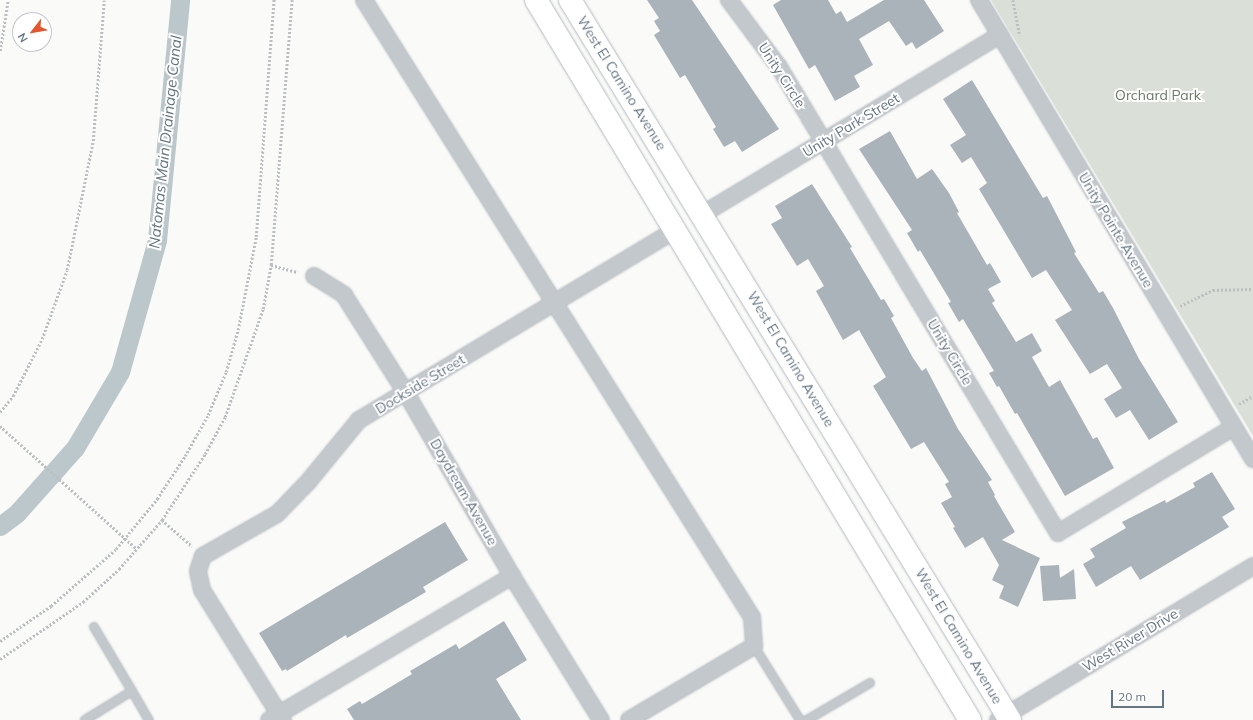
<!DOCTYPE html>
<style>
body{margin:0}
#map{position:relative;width:1253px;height:720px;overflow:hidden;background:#fafaf8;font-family:Mulish,sans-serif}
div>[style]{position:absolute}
.green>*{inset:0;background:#dadfd7}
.canal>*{height:19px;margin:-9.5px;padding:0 9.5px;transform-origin:9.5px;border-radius:9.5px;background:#bbc7cb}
.building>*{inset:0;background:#aab3b9}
.path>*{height:2.5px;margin-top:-1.25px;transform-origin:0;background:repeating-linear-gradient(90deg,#bbbfc2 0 2px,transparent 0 4px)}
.roads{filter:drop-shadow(0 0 1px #b3babf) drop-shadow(0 0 1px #b3babf)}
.lane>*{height:8px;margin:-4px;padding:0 4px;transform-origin:4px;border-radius:4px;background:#c3c8cc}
.street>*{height:16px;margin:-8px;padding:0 8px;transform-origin:8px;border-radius:8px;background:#c3c8cc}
.secondary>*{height:22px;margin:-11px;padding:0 11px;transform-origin:11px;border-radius:11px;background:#fff}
span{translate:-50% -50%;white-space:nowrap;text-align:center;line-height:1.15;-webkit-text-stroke:4px #fff;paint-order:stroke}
.street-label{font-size:14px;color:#657683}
.park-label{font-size:14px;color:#687a64}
.water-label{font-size:15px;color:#60757c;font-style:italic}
.north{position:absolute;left:12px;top:12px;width:40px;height:40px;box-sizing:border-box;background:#fff;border:1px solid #c1c8cd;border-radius:50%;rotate:239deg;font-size:11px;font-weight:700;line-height:16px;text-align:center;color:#657683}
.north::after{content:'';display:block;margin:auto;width:14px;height:18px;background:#e4572e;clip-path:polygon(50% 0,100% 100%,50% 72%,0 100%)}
.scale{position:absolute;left:1111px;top:690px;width:53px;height:18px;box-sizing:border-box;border:2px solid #657683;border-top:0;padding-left:5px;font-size:12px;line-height:14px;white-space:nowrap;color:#657683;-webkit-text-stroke:3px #fff;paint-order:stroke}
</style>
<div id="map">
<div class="green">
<i style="clip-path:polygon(991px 0,1253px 0,1253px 436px)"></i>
</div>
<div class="canal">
<i style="left:0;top:526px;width:21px;rotate:-37deg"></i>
<i style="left:17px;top:513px;width:87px;rotate:-48.3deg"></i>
<i style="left:75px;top:448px;width:88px;rotate:-59.4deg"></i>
<i style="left:120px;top:372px;width:137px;rotate:-74.3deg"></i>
<i style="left:157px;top:240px;width:241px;rotate:-84.5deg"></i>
</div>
<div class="building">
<i style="clip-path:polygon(647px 0,692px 0,779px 129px,742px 152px,735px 141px,724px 147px,713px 129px,716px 127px,685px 75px,680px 78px,654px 35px,660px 31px,654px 21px,659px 18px)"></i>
<i style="clip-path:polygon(781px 0,828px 0,836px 14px,841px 11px,847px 22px,884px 0,924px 0,944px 31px,916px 49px,912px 42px,906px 46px,889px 21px,859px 39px,873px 65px,854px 76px,860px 87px,835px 101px,815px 65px,809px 69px,773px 5px)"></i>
<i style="clip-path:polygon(972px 80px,1043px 198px,1047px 196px,1076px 252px,1074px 253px,1099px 293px,1103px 291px,1113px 308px,1139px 359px,1178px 422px,1149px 440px,1130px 410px,1116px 418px,1104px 399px,1122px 388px,1107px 364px,1090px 374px,1055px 320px,1072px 310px,1046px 270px,1032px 278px,979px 189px,987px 183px,971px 157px,962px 163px,950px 145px,966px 135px,943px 99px)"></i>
<i style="clip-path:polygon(890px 131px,917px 179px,932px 169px,949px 193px,959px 212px,957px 213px,987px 265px,990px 263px,1001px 282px,988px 289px,995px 301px,992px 303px,1016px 342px,1032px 333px,1042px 351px,1032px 357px,1049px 387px,1060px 380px,1093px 439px,1097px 437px,1114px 468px,1065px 496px,1017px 413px,1015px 414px,999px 386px,997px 387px,989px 373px,994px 371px,963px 319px,959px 322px,948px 303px,951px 302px,920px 250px,918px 252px,907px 233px,912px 230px,859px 149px)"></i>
<i style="clip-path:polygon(812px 184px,852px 247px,850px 248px,881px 300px,884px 299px,894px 316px,891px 318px,913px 358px,922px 371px,926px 368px,958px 429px,992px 480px,988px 482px,995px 495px,994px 496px,1015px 532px,1002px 540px,1040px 558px,1018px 607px,999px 598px,1004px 586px,992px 580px,999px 565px,983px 537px,965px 548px,953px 528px,955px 527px,941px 503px,952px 497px,945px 484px,949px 482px,924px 442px,911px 449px,873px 386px,886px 377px,859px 330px,843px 340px,816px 291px,824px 286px,808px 259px,797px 266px,771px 224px,782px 218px,775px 206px)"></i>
<i style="clip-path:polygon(1212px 472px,1235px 509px,1222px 517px,1229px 527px,1140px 580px,1131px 566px,1096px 587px,1083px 564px,1095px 557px,1090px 549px,1126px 528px,1122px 522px,1165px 500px,1166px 503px,1195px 487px,1193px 483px)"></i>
<i style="clip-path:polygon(445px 522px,468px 560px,423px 587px,426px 592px,347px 638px,346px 635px,287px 671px,286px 669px,282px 671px,259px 633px)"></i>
<i style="clip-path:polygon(1059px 565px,1060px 578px,1074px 569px,1076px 599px,1043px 601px,1040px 566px)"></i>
<i style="clip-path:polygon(504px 621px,527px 660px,496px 679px,521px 720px,354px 720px,347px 709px,360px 701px,362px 704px,412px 674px,410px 671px,456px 644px,459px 649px)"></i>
</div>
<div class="path">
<i style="left:1013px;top:0;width:36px;rotate:79deg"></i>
<i style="left:0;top:51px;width:52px;rotate:-81.1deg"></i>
<i style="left:271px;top:265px;width:28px;rotate:15deg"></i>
<i style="left:1180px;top:306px;width:37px;rotate:-26deg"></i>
<i style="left:1213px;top:290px;width:40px;rotate:-1.4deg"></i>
<i style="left:1239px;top:404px;width:16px;rotate:-30deg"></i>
<i style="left:0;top:412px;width:21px;rotate:-51deg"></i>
<i style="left:13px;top:396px;width:64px;rotate:-63deg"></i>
<i style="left:42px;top:339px;width:73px;rotate:-70.1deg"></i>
<i style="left:67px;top:270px;width:132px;rotate:-78.6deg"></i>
<i style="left:93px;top:141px;width:141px;rotate:-85.5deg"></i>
<i style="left:0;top:426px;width:184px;rotate:41.9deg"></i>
<i style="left:162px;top:520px;width:40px;rotate:41deg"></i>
<i style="left:0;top:641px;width:62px;rotate:-34.5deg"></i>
<i style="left:51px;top:606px;width:86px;rotate:-41.2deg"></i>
<i style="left:116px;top:549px;width:65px;rotate:-50.6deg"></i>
<i style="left:157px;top:499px;width:51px;rotate:-56.9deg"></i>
<i style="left:185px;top:456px;width:47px;rotate:-60.7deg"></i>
<i style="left:208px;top:415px;width:47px;rotate:-67.3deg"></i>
<i style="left:226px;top:372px;width:44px;rotate:-74.1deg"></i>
<i style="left:238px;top:330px;width:95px;rotate:-79deg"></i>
<i style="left:256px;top:237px;width:238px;rotate:-85.7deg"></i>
<i style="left:0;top:659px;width:101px;rotate:-34.5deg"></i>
<i style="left:83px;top:602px;width:49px;rotate:-42.5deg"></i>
<i style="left:119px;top:569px;width:65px;rotate:-48.7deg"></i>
<i style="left:162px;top:520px;width:79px;rotate:-56.9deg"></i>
<i style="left:205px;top:454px;width:42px;rotate:-61.6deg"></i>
<i style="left:225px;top:417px;width:114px;rotate:-70.6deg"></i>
<i style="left:263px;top:309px;width:45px;rotate:-79.7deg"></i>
<i style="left:271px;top:265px;width:266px;rotate:-85.5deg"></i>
</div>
<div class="roads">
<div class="lane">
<i style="left:94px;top:627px;width:74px;rotate:59.3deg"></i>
<i style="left:754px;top:646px;width:87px;rotate:58.1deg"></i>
<i style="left:85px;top:720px;width:55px;rotate:-31.7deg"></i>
<i style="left:132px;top:691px;width:34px;rotate:60deg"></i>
<i style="left:807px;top:720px;width:73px;rotate:-30.4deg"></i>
</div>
<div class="street">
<i style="left:364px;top:0;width:729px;rotate:57.84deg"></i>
<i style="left:752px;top:617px;width:29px;rotate:86deg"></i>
<i style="left:754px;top:646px;width:145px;rotate:149.4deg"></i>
<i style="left:729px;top:0;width:84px;rotate:53.3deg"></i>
<i style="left:779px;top:67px;width:543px;rotate:59.09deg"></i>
<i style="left:1058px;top:533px;width:205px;rotate:-31.1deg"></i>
<i style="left:979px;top:0;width:535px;rotate:59.16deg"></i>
<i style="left:703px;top:214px;width:347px;rotate:-31.1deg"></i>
<i style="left:314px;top:276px;width:36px;rotate:32deg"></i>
<i style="left:344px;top:295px;width:116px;rotate:57.7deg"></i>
<i style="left:406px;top:393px;width:211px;rotate:59.9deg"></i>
<i style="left:512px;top:576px;width:169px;rotate:58.3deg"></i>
<i style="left:269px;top:720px;width:12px;rotate:-31deg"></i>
<i style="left:279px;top:714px;width:146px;rotate:-121.8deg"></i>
<i style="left:202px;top:590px;width:19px;rotate:-102deg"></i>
<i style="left:198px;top:571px;width:16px;rotate:-72deg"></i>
<i style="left:203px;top:556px;width:85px;rotate:-29.6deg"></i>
<i style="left:277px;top:514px;width:45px;rotate:-45.9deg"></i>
<i style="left:308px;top:482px;width:80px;rotate:-50.6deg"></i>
<i style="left:359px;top:420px;width:369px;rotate:-31deg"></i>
<i style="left:283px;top:720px;width:7px;rotate:-124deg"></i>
<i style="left:279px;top:714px;width:271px;rotate:-30.6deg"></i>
<i style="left:998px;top:720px;width:298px;rotate:-31.1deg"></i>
</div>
<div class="secondary">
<i style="left:536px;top:0;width:841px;rotate:58.92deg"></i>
<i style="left:570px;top:0;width:844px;rotate:58.57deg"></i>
</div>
</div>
<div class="street-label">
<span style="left:782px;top:75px;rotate:57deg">Unity Circle</span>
<span style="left:622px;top:83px;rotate:58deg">West El Camino Avenue</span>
<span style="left:851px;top:125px;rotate:-31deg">Unity Park Street</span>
<span style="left:1116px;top:230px;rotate:59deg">Unity Pointe Avenue</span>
<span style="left:950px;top:352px;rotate:59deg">Unity Circle</span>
<span style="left:791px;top:359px;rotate:59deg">West El Camino Avenue</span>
<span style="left:420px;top:384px;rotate:-31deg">Dockside Street</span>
<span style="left:464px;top:492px;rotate:60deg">Daydream Avenue</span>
<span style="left:959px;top:636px;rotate:59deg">West El Camino Avenue</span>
<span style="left:1130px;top:640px;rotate:-31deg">West River Drive</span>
</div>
<div class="park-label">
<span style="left:1158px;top:95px">Orchard Park</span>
</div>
<div class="water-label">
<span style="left:165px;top:142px;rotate:-84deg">Natomas Main Drainage Canal</span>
</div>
<div class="north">N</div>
<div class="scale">20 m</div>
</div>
